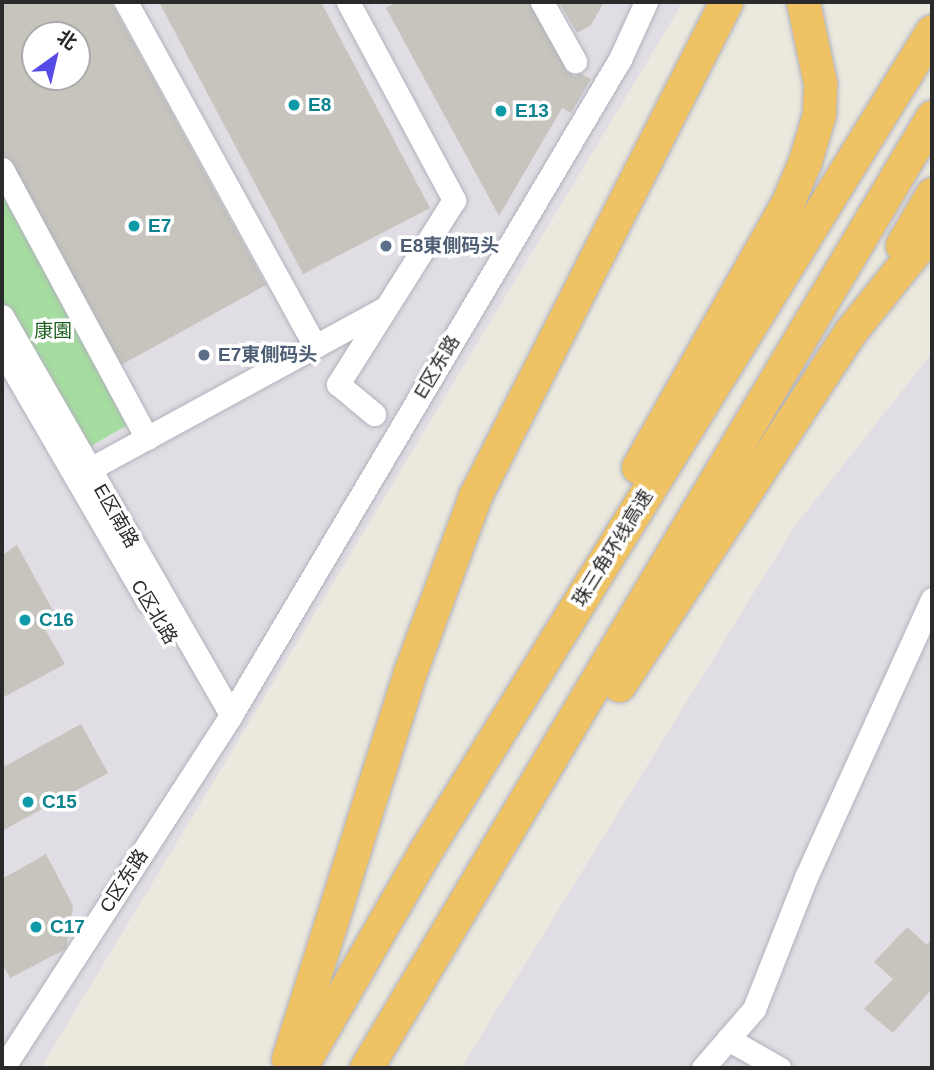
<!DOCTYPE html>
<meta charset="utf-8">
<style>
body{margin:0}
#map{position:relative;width:934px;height:1070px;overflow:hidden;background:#ebe8dd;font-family:Arial,"Noto Sans SC",sans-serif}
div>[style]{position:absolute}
.industrial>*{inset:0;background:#e1dde4}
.green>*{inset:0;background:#a5dc9f}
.building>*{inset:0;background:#c6c4bd}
.roads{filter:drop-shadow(0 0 2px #b1b1bc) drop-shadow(0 0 2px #b1b1bc)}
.minor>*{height:23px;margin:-11.5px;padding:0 11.5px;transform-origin:11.5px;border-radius:11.5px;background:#fff}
.highway>*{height:33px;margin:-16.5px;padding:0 16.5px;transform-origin:16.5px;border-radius:16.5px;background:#efc264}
.dots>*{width:19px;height:19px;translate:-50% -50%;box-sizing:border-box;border:4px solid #fff;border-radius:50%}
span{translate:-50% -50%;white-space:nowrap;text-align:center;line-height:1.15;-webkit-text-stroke:7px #fff;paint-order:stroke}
.culture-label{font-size:19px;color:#0d838f;font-weight:700}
.left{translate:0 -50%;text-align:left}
.service-label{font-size:19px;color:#4e5e75;font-weight:700}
.park-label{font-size:19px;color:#216023}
.street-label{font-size:19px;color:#2a2a2a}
.frame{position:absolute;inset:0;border:4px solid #2a2a2a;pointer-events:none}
.north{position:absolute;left:21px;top:21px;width:70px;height:70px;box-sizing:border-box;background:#fff;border:2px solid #aaa;border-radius:50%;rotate:34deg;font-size:19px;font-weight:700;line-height:28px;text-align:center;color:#2a2a2a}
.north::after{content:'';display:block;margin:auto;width:24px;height:32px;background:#554ce8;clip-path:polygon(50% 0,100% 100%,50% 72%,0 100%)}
</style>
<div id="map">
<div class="industrial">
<i style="clip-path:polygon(evenodd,2px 2px,683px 2px,41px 1068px,2px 1068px,2px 2px,35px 35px,77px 35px,77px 77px,35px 77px,35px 35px)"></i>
<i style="clip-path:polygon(932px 353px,932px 1068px,461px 1068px,795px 526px)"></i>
</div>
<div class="green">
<i style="clip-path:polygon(2px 174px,136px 420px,84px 450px,2px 301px)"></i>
</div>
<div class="building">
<i style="clip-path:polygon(evenodd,2px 2px,111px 2px,266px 285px,112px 370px,2px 167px,2px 2px,35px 35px,77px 35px,77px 77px,35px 77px,35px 35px)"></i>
<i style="clip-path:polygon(159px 2px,321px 2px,430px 208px,303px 274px)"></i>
<i style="clip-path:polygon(397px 2px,533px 2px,574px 77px,578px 72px,591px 79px,571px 113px,562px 108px,499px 216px,386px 8px)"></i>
<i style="clip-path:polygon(559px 2px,604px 2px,591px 25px,577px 33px)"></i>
<i style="clip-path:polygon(17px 545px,56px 616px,42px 624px,65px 664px,2px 698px,2px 550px,4px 554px)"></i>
<i style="clip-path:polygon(81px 724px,108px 773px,2px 831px,2px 768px)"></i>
<i style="clip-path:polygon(46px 854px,73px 906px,66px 949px,10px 978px,2px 963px,2px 879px)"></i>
<i style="clip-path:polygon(907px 927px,927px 945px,932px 939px,932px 989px,893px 1033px,864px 1009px,893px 979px,874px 962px)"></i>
</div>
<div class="roads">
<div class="minor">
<i style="left:126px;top:2px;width:393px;rotate:61.2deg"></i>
<i style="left:348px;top:2px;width:225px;rotate:61.8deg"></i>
<i style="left:454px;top:200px;width:218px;rotate:122.2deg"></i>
<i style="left:338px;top:384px;width:47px;rotate:39.8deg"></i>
<i style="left:542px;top:2px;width:68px;rotate:60.8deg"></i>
<i style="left:2px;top:169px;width:306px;rotate:61.7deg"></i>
<i style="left:2px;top:316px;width:460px;rotate:60.1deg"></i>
<i style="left:2px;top:350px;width:291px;rotate:59.9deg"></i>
<i style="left:77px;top:476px;width:347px;rotate:-28.6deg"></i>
<i style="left:728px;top:1039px;width:59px;rotate:29.6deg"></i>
<i style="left:3px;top:1068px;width:420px;rotate:-57.1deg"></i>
<i style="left:231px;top:715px;width:763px;rotate:-59.33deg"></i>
<i style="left:620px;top:59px;width:63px;rotate:-65.5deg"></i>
<i style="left:703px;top:1068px;width:78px;rotate:-49.2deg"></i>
<i style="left:754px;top:1009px;width:142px;rotate:-68.5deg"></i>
<i style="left:806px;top:877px;width:305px;rotate:-65.6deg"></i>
</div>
<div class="highway">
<i style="left:902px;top:245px;width:59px;rotate:-59.5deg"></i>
<i style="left:638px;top:467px;width:302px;rotate:-60.5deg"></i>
<i style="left:787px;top:204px;width:47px;rotate:-67.3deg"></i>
<i style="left:805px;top:161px;width:49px;rotate:-73.4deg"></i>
<i style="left:819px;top:114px;width:31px;rotate:-88deg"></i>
<i style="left:820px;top:83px;width:83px;rotate:-101.9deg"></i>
<i style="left:619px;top:685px;width:422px;rotate:-56.8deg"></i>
<i style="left:850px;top:332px;width:131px;rotate:-51.2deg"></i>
<i style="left:288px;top:1059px;width:406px;rotate:-72.5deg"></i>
<i style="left:410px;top:672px;width:188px;rotate:-69.7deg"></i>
<i style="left:475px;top:496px;width:554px;rotate:-63.07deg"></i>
<i style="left:300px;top:1068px;width:248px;rotate:-60deg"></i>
<i style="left:424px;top:853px;width:966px;rotate:-58.28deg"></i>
<i style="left:366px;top:1068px;width:1107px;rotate:-59.24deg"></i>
</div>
</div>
<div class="dots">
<i style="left:294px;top:105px;background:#0f9aa8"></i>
<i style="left:501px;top:111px;background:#0f9aa8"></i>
<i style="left:134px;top:226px;background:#0f9aa8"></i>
<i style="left:386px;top:246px;background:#5c6f8a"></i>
<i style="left:204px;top:355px;background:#5c6f8a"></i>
<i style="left:25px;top:620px;background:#0f9aa8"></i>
<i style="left:28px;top:802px;background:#0f9aa8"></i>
<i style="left:36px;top:927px;background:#0f9aa8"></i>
</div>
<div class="culture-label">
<span class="left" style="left:308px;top:105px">E8</span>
<span class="left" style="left:515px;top:111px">E13</span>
<span class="left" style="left:148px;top:226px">E7</span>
<span class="left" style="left:39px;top:620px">C16</span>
<span class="left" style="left:42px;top:802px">C15</span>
<span class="left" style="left:50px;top:927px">C17</span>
</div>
<div class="service-label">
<span class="left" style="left:400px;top:246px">E8東側码头</span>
<span class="left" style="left:218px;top:355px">E7東側码头</span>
</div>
<div class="park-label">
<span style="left:53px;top:331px">康園</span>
</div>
<div class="street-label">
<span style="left:437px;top:367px;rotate:-59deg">E区东路</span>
<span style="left:116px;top:516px;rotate:60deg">E区南路</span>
<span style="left:613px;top:548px;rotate:-58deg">珠三角环线高速</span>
<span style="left:154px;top:612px;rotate:59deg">C区北路</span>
<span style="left:124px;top:881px;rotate:-57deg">C区东路</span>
</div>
<div class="frame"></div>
<div class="north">北</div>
</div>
